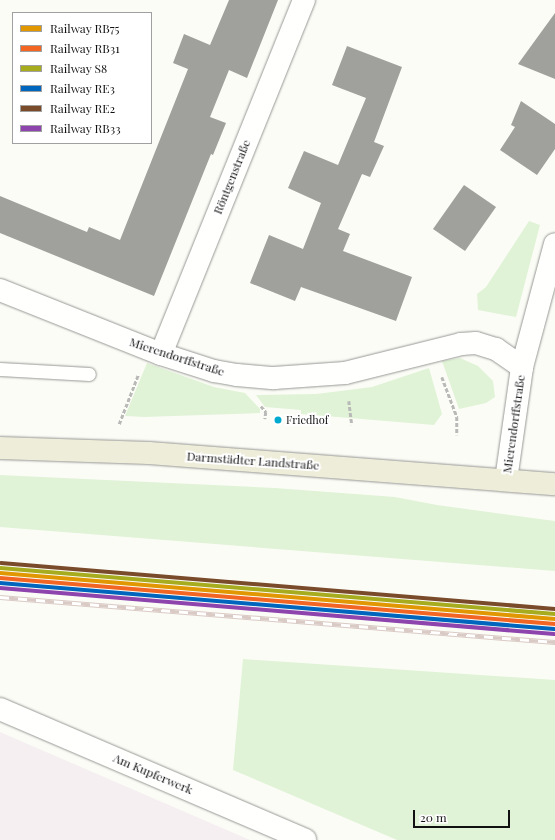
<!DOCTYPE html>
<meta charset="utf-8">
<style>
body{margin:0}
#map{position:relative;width:555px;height:840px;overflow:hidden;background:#fcfcf7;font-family:"Playfair Display",serif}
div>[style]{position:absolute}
.industrial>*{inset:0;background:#f5eff2}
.green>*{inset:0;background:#e0f3d6}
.building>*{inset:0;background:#a0a09c}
.path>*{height:2.5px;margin-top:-1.25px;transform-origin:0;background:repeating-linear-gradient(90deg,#b9b9b8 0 4px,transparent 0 6px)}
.roads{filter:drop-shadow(0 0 1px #979795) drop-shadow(0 0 1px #979795)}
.lane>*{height:13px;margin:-6.5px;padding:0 6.5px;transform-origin:6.5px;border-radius:6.5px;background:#fffffe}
.street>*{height:22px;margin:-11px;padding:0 11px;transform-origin:11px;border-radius:11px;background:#fffffe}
.primary>*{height:22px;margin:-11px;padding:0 11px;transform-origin:11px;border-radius:11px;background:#eeedda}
.rail>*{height:4.5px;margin-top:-2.25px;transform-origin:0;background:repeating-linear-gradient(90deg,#fff 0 9px,#dacac5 0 18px);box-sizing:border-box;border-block:1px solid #dacac5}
.rail-1>*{height:4px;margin:-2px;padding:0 2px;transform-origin:2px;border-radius:2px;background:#e09702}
.rail-2>*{height:4px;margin:-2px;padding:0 2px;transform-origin:2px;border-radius:2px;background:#f26522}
.rail-3>*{height:4px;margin:-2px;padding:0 2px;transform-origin:2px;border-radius:2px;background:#a6ac1e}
.rail-4>*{height:4px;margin:-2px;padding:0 2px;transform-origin:2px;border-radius:2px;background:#0065bd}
.rail-5>*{height:4px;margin:-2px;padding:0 2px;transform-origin:2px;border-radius:2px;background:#7a4b2a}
.rail-6>*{height:4px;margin:-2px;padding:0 2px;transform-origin:2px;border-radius:2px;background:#8e44ad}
.dots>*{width:11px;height:11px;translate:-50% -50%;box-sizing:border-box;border:2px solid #fff;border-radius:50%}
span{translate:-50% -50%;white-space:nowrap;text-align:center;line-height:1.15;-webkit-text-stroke:4px #fff;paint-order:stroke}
.bus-label{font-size:11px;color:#111}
.left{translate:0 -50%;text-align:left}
.street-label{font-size:12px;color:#111}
.legend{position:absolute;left:12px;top:12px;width:140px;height:132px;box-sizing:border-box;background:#fff;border:1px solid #a0a0a0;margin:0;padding:5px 7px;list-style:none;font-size:12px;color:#111}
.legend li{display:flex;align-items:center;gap:8px;height:20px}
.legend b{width:20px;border:1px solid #a0a0a0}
.scale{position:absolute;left:413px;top:810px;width:97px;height:18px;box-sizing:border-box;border:2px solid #111;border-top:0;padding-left:5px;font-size:12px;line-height:14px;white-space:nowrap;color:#111;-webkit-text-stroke:3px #fff;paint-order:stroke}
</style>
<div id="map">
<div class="industrial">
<i style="clip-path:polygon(0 732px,250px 840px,0 840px)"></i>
</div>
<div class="green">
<i style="clip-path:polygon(529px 221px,540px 225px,516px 317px,478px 310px,477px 294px,486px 287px)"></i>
<i style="clip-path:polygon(460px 358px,478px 366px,493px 381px,495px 397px,486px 403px,459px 409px,442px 361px)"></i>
<i style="clip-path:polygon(147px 363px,214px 387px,245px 393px,260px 409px,260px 413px,144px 417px,125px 416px)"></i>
<i style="clip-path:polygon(429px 368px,442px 414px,434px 425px,301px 414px,301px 410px,265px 407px,256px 395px,316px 394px,372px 387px)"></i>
<i style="clip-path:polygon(0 475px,275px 488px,395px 497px,437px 505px,555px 521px,555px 571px,0 527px)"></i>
<i style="clip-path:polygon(243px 659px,555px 680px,555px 840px,397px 840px,233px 770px)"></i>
</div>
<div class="building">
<i style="clip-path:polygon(229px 0,278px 0,247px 78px,229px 70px,210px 117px,226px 123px,213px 155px,211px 154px,154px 296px,0 233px,0 196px,87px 232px,89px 227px,120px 240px,188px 69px,173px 63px,184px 34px,210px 45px)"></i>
<i style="clip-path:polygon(555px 13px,555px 79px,518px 64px)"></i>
<i style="clip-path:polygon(347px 46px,402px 67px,374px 142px,384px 146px,370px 177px,362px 174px,338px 229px,350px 234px,343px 251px,412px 277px,396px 321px,301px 287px,295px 301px,250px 283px,269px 235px,303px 249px,321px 203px,288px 188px,304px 151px,338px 165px,366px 98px,332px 85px)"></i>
<i style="clip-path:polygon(521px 101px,555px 124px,555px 149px,537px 175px,500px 150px,515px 127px,511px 125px)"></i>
<i style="clip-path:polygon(464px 185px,496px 207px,465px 251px,433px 229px)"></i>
</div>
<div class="path">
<i style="left:442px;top:377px;width:43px;rotate:69.4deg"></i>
<i style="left:457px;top:417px;width:18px;rotate:90deg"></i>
<i style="left:349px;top:401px;width:24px;rotate:83deg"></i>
<i style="left:261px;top:406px;width:8px;rotate:50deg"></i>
<i style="left:266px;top:412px;width:7px;rotate:98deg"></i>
<i style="left:119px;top:424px;width:53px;rotate:-68.8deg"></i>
</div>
<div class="roads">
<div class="lane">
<i style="left:0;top:369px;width:89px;rotate:3.2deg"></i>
</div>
<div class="street">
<i style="left:0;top:290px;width:173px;rotate:21.7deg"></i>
<i style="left:161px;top:354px;width:56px;rotate:17.8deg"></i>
<i style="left:214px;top:371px;width:23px;rotate:10deg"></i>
<i style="left:237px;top:375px;width:37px;rotate:5deg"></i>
<i style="left:274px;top:378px;width:71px;rotate:-4deg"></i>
<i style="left:345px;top:373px;width:120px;rotate:-14deg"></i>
<i style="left:461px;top:344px;width:15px;rotate:-4deg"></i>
<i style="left:476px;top:343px;width:21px;rotate:17deg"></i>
<i style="left:496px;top:349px;width:32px;rotate:35deg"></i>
<i style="left:161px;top:354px;width:382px;rotate:-68deg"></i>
<i style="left:506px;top:480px;width:114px;rotate:-81.9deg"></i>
<i style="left:522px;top:367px;width:127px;rotate:-75deg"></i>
<i style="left:0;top:709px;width:332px;rotate:23.2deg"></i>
</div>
<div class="primary">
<i style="left:0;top:448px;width:149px;rotate:1.9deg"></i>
<i style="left:149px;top:453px;width:407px;rotate:4.4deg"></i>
</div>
</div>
<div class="rail">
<i style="left:0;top:597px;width:557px;rotate:4.64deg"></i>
</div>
<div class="rail-1">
<i style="left:0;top:573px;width:557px;rotate:4.74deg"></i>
</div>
<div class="rail-2">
<i style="left:0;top:578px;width:557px;rotate:4.74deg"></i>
</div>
<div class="rail-3">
<i style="left:0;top:568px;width:557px;rotate:4.74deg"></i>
</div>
<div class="rail-4">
<i style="left:0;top:583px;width:556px;rotate:4.75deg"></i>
</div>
<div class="rail-5">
<i style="left:1px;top:563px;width:556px;rotate:4.75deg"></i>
</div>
<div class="rail-6">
<i style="left:0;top:588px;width:556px;rotate:4.75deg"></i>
</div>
<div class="dots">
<i style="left:278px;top:420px;background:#00a9ce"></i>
</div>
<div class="bus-label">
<span class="left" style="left:286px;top:420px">Friedhof</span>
</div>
<div class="street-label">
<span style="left:232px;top:177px;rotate:-68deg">Röntgenstraße</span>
<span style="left:177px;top:357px;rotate:18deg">Mierendorffstraße</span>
<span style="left:514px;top:424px;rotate:-82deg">Mierendorffstraße</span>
<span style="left:253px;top:461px;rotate:4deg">Darmstädter Landstraße</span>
<span style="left:153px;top:774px;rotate:23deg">Am Kupferwerk</span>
</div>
<ul class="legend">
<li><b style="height:5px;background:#e09702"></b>Railway RB75</li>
<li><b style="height:5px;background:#f26522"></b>Railway RB31</li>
<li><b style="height:5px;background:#a6ac1e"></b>Railway S8</li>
<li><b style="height:5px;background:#0065bd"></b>Railway RE3</li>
<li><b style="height:5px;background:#7a4b2a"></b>Railway RE2</li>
<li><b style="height:5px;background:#8e44ad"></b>Railway RB33</li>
</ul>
<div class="scale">20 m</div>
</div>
